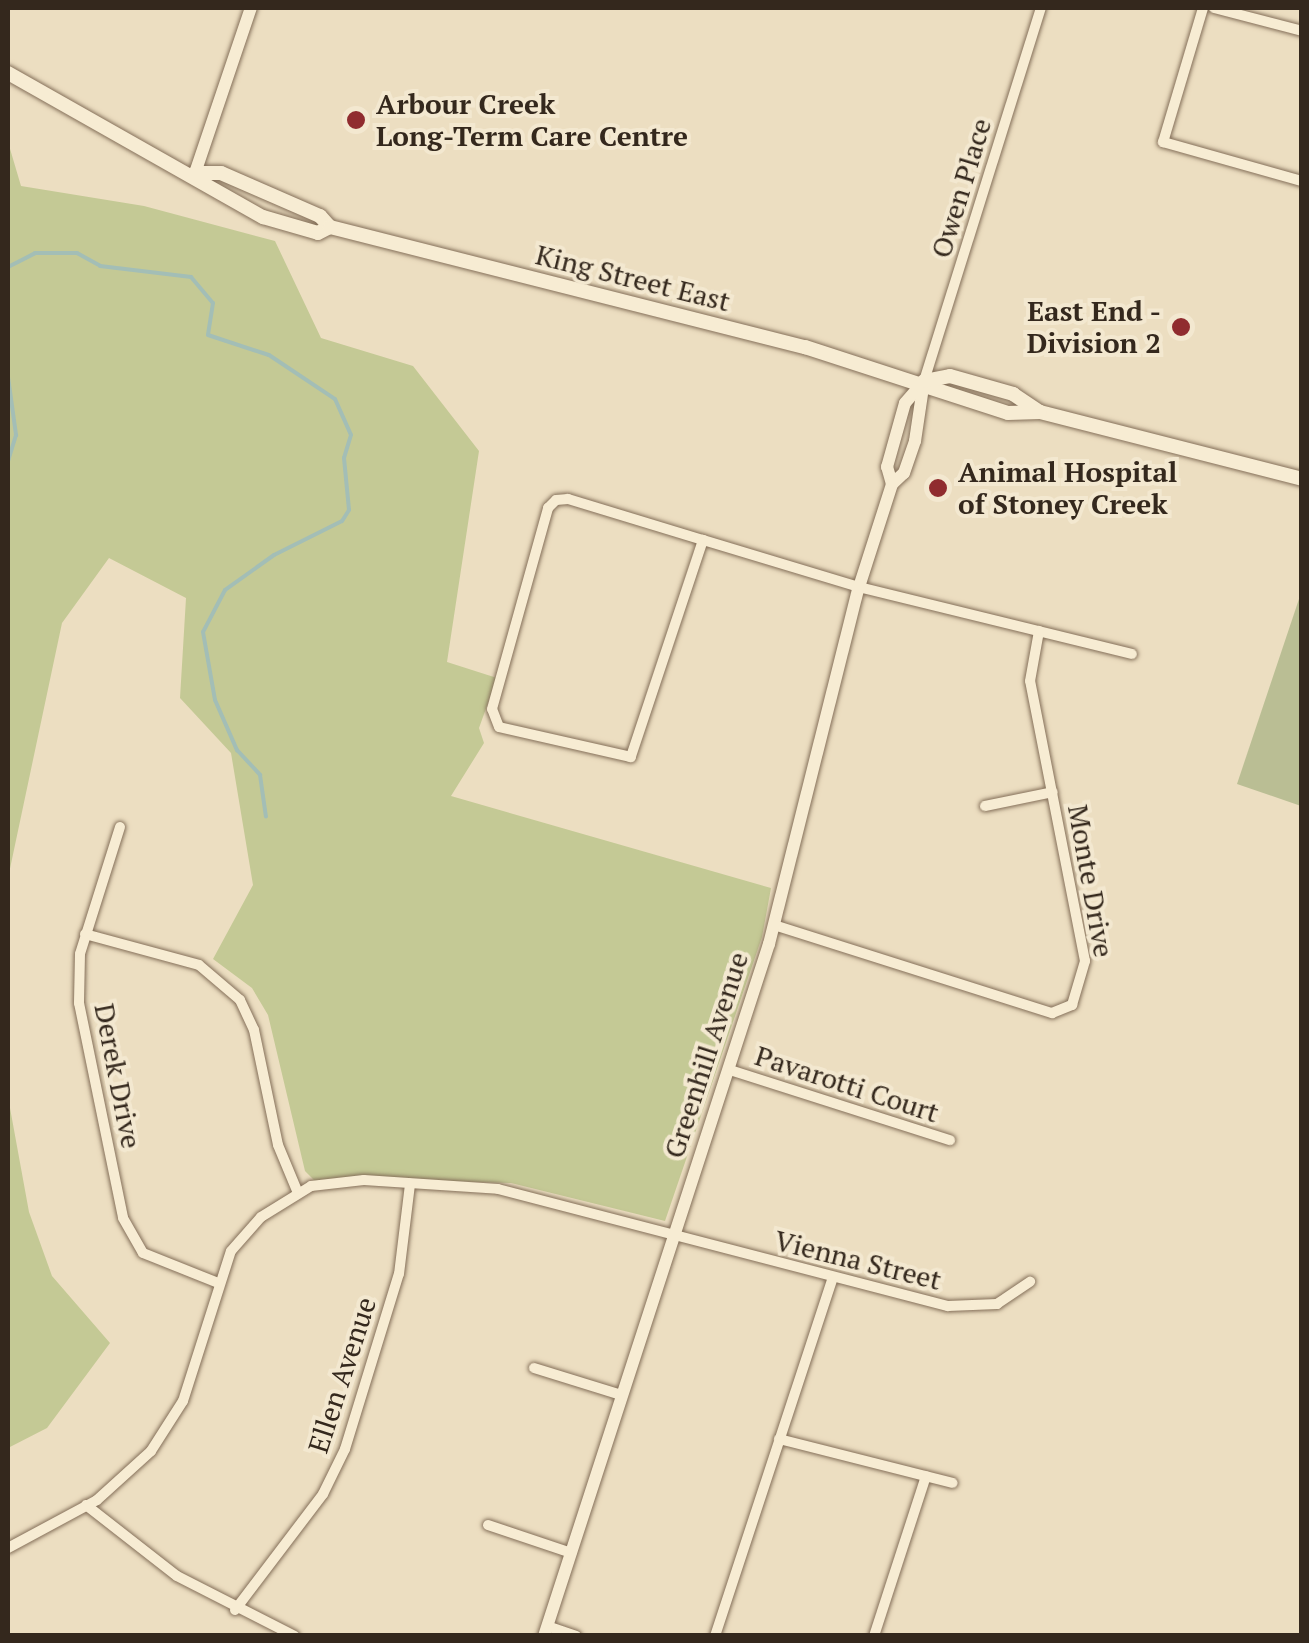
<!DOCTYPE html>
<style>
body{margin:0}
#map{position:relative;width:1309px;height:1643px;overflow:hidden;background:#ecdec1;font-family:"PT Serif",serif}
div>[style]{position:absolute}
.green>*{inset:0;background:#c4c995}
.cemetery>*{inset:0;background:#babe94}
.stream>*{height:4px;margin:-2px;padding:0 2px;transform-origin:2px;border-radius:2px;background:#a3beb6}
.roads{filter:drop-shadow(0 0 2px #846f59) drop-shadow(0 0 2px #846f59)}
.minor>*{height:10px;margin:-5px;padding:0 5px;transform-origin:5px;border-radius:5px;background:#f7ecd3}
.tertiary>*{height:12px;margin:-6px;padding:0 6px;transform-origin:6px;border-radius:6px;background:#f7ecd3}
.secondary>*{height:14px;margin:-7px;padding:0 7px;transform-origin:7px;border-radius:7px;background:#f7ecd3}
.dots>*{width:28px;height:28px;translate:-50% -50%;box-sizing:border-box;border:5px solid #f3e8d0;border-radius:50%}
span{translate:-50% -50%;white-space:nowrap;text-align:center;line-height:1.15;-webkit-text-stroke:8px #f3e8d0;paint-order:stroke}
.poi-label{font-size:28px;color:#34281d;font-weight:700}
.left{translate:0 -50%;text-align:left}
.right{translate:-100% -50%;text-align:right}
.street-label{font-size:28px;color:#34281d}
.frame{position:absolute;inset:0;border:10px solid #34281d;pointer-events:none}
</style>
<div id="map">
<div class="green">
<i style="clip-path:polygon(8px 142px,21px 186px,144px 206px,275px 241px,321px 338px,413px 366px,479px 451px,447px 662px,497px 678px,479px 728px,484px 743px,451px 796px,771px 888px,762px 937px,665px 1221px,511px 1183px,349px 1178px,318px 1184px,305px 1171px,268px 1015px,252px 988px,213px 959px,253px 885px,231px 753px,180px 698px,186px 598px,109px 558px,62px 623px,8px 878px)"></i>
<i style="clip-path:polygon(8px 1097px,29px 1212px,52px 1276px,110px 1343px,47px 1428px,8px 1448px)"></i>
</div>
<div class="cemetery">
<i style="clip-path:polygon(1301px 593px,1302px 806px,1301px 806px,1237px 784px)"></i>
</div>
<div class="stream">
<i style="left:8px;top:267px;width:30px;rotate:-27deg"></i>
<i style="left:35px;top:253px;width:42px"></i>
<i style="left:77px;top:253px;width:26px;rotate:29deg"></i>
<i style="left:100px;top:266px;width:92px;rotate:6.9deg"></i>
<i style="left:191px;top:277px;width:34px;rotate:50deg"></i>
<i style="left:213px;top:303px;width:32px;rotate:99deg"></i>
<i style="left:208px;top:335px;width:64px;rotate:18.2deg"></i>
<i style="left:269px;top:355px;width:79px;rotate:33.7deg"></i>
<i style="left:335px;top:399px;width:39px;rotate:66deg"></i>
<i style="left:351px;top:435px;width:24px;rotate:107deg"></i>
<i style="left:344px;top:458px;width:52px;rotate:84.5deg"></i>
<i style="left:349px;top:510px;width:13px;rotate:122deg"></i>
<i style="left:342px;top:521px;width:76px;rotate:153.4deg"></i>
<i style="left:274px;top:555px;width:60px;rotate:144.5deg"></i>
<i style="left:225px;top:590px;width:47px;rotate:117.6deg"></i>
<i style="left:203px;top:632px;width:69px;rotate:80deg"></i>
<i style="left:215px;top:700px;width:55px;rotate:66.3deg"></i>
<i style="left:237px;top:750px;width:34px;rotate:47deg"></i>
<i style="left:260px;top:775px;width:42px;rotate:81.9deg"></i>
<i style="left:8px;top:377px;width:59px;rotate:82.1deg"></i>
<i style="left:16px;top:435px;width:28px;rotate:107deg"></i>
</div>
<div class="roads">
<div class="minor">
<i style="left:1203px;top:8px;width:140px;rotate:106.6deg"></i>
<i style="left:1163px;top:142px;width:144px;rotate:15.7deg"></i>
<i style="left:1214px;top:8px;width:91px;rotate:14.6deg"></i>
<i style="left:924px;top:381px;width:391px;rotate:-72.6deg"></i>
<i style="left:703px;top:540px;width:229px;rotate:108.4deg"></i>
<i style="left:631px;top:757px;width:135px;rotate:-167.2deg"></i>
<i style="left:499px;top:727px;width:19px;rotate:-111deg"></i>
<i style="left:492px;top:709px;width:209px;rotate:-74.4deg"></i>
<i style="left:548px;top:508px;width:11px;rotate:-45deg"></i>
<i style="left:556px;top:500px;width:12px;rotate:-5deg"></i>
<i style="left:568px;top:499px;width:141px;rotate:16.9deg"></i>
<i style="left:703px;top:540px;width:163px;rotate:16.8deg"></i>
<i style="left:859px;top:587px;width:281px;rotate:13.8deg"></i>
<i style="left:985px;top:806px;width:69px;rotate:-11.6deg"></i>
<i style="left:120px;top:827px;width:133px;rotate:107.5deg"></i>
<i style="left:80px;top:954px;width:49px;rotate:91.2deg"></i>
<i style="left:79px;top:1003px;width:219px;rotate:78.4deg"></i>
<i style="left:123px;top:1218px;width:40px;rotate:60.3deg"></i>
<i style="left:143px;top:1253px;width:79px;rotate:21.7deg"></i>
<i style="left:774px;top:925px;width:292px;rotate:17.6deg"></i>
<i style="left:1052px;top:1013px;width:22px;rotate:-22deg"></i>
<i style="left:1072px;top:1005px;width:46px;rotate:-73.5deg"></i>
<i style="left:1085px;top:961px;width:285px;rotate:-101.1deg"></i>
<i style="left:1030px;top:681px;width:51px;rotate:-79.8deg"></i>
<i style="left:85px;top:934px;width:118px;rotate:15.2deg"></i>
<i style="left:199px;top:965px;width:54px;rotate:40.5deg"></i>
<i style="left:240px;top:1000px;width:33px;rotate:65deg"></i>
<i style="left:254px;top:1030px;width:117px;rotate:78.2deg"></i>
<i style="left:278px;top:1145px;width:52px;rotate:67.4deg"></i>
<i style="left:730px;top:1070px;width:231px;rotate:17.7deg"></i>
<i style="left:534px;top:1368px;width:91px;rotate:17.2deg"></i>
<i style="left:779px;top:1439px;width:179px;rotate:14.2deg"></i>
<i style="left:86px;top:1505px;width:115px;rotate:38deg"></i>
<i style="left:177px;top:1576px;width:132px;rotate:27deg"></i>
<i style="left:488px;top:1525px;width:88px;rotate:18.6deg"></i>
<i style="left:8px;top:1548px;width:101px;rotate:-28.3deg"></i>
<i style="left:97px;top:1500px;width:73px;rotate:-42.2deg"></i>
<i style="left:151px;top:1451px;width:59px;rotate:-57.4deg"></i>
<i style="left:183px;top:1401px;width:157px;rotate:-72.3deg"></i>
<i style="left:231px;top:1251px;width:45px;rotate:-48.6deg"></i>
<i style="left:261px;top:1217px;width:59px;rotate:-31.8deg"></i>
<i style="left:311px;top:1186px;width:53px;rotate:-6.5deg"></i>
<i style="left:364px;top:1180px;width:134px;rotate:3.8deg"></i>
<i style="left:498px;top:1189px;width:465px;rotate:14.6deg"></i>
<i style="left:948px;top:1306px;width:49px;rotate:-2.3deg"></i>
<i style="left:997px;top:1304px;width:40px;rotate:-34deg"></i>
<i style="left:235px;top:1610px;width:146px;rotate:-52.8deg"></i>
<i style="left:323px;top:1494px;width:50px;rotate:-63.9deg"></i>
<i style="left:345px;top:1449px;width:183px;rotate:-72.9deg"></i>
<i style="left:399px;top:1274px;width:91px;rotate:-83deg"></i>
<i style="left:547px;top:1626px;width:31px;rotate:19deg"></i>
<i style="left:715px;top:1636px;width:378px;rotate:-71.8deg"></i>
<i style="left:874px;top:1636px;width:168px;rotate:-72deg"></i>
</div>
<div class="tertiary">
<i style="left:195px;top:173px;width:174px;rotate:-71.3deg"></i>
<i style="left:892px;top:484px;width:18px;rotate:-106deg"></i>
<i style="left:887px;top:467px;width:66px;rotate:-74.3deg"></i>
<i style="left:905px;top:403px;width:29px;rotate:-49deg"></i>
<i style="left:544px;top:1636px;width:728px;rotate:-71.99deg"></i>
<i style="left:769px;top:944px;width:368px;rotate:-75.9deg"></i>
<i style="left:859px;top:587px;width:108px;rotate:-72.2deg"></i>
<i style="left:892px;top:484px;width:16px;rotate:-43deg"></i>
<i style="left:904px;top:473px;width:34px;rotate:-71deg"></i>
<i style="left:915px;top:441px;width:61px;rotate:-81.5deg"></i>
</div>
<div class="secondary">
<i style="left:8px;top:73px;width:293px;rotate:29.5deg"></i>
<i style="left:263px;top:217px;width:57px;rotate:16.2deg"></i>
<i style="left:318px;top:233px;width:13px;rotate:-27deg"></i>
<i style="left:195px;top:173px;width:26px"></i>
<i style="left:221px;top:173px;width:108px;rotate:23.5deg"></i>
<i style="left:320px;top:216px;width:15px;rotate:48deg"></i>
<i style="left:330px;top:227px;width:490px;rotate:14.2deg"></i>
<i style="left:805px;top:347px;width:213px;rotate:18deg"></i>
<i style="left:1008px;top:413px;width:32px;rotate:-2deg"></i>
<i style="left:1040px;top:412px;width:270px;rotate:14.3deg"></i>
<i style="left:924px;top:381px;width:26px;rotate:-11deg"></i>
<i style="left:950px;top:376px;width:66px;rotate:15.9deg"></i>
<i style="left:1013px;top:394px;width:32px;rotate:34deg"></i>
</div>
</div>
<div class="dots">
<i style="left:356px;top:120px;background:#902c2f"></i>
<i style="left:1181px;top:327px;background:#902c2f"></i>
<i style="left:938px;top:488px;background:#902c2f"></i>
</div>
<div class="poi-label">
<span class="left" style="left:376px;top:120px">Arbour Creek<br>Long-Term Care Centre</span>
<span class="right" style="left:1161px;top:327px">East End -<br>Division 2</span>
<span class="left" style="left:958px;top:488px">Animal Hospital<br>of Stoney Creek</span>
</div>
<div class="street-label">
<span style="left:961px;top:188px;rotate:-73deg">Owen Place</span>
<span style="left:633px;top:278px;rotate:14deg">King Street East</span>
<span style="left:1091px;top:881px;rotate:80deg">Monte Drive</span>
<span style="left:706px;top:1055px;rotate:-72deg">Greenhill Avenue</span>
<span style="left:118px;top:1076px;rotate:79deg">Derek Drive</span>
<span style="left:847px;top:1084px;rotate:18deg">Pavarotti Court</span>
<span style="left:858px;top:1260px;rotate:14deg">Vienna Street</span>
<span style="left:342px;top:1375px;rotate:-72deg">Ellen Avenue</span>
</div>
<div class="frame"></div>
</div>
